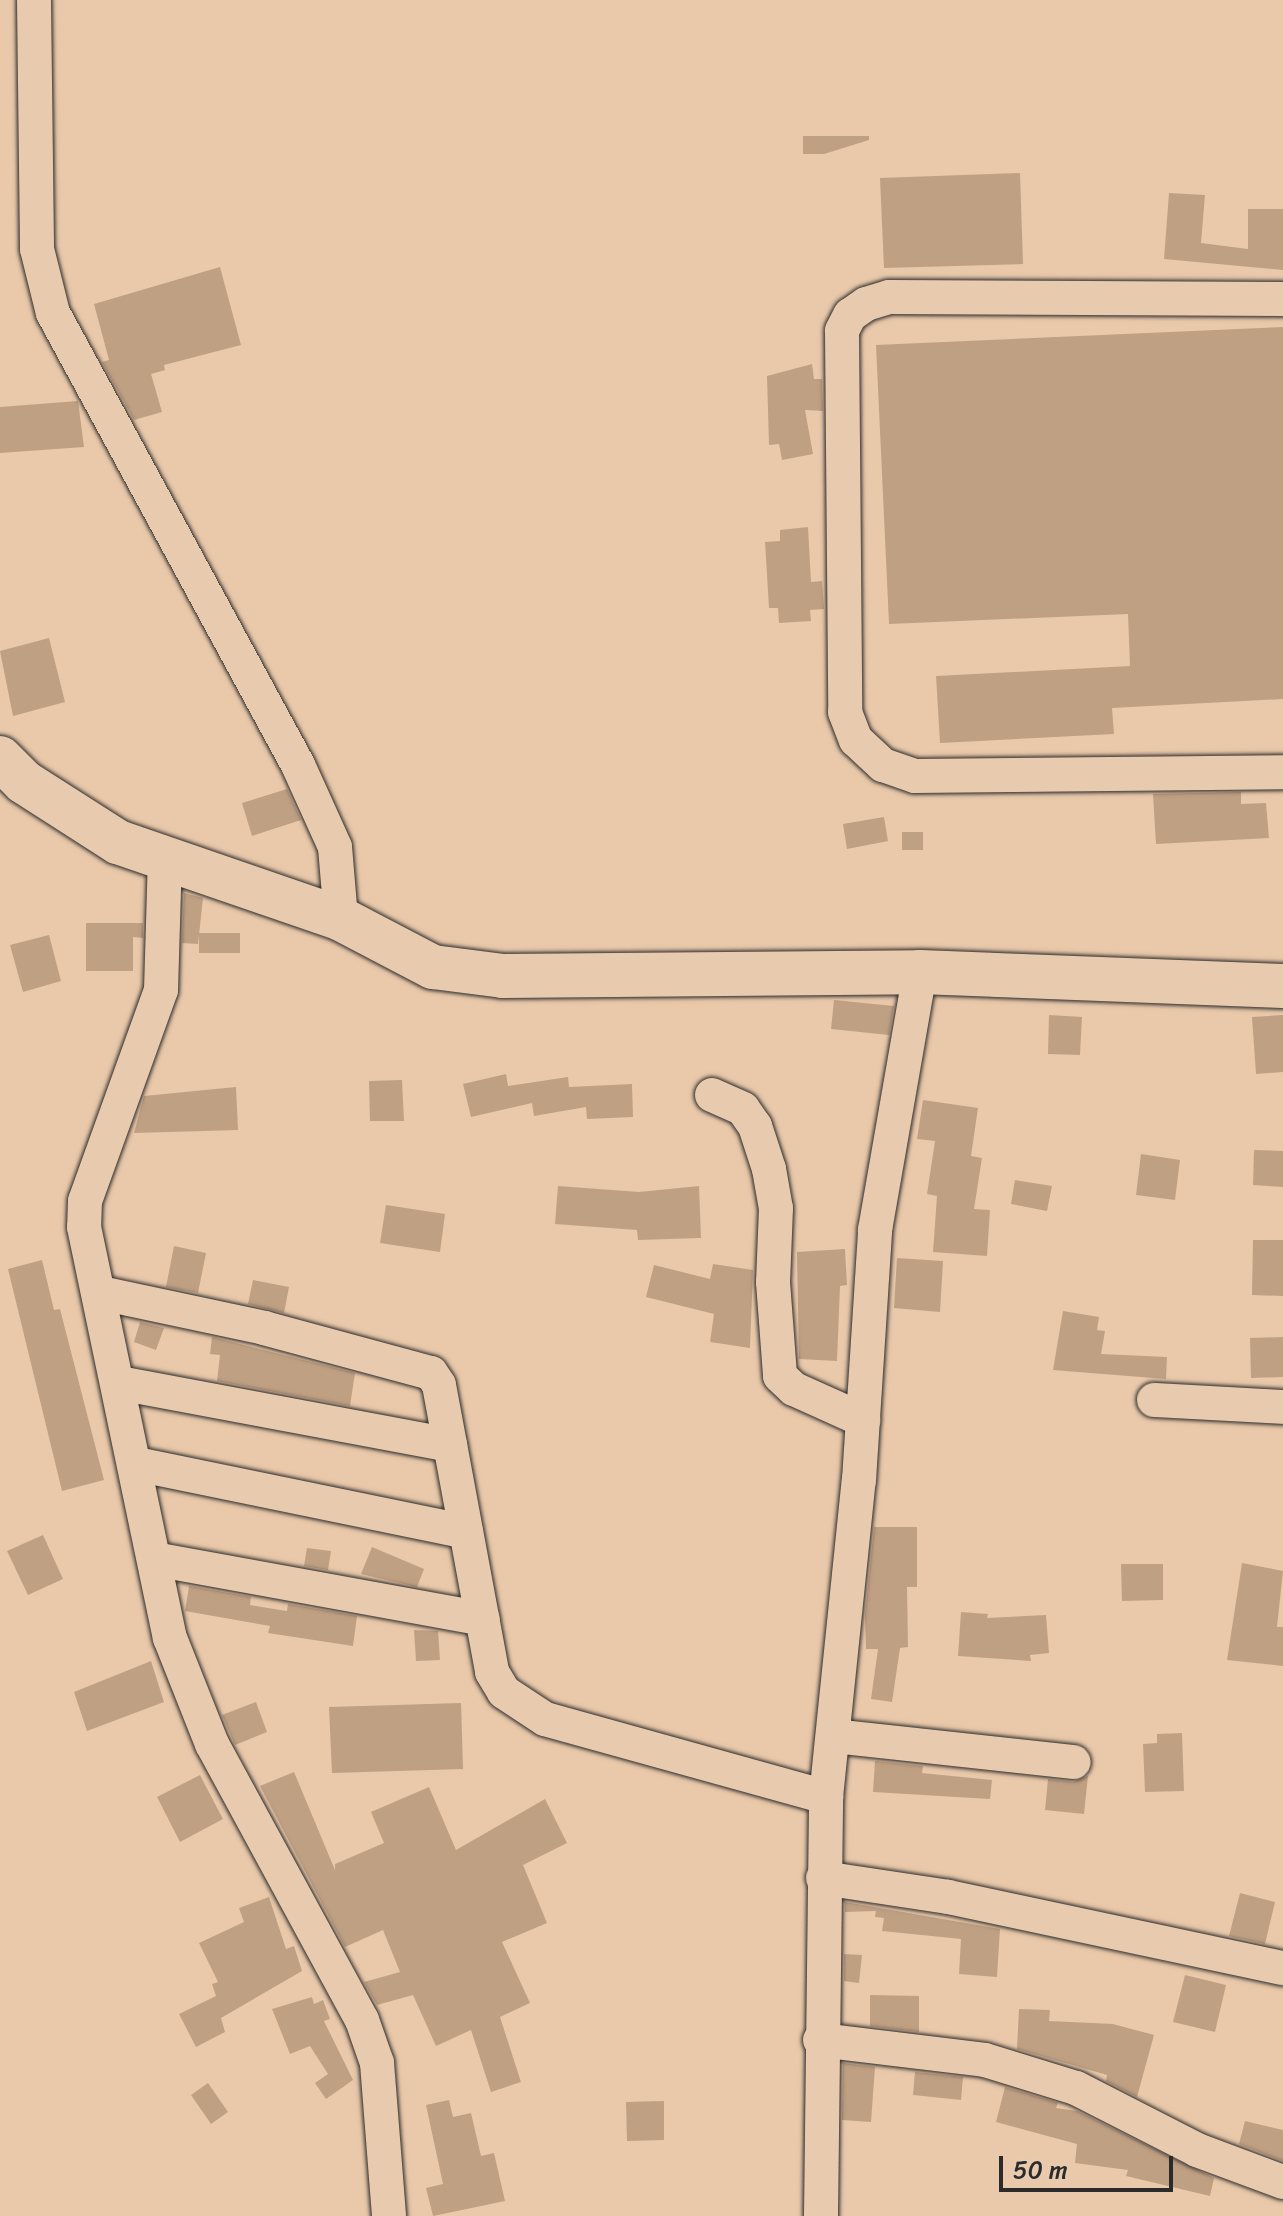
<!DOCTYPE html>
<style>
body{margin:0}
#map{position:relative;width:1283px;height:2216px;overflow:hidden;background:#eac9aa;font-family:Sriracha,sans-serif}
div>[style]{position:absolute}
.building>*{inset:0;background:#c0a083}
.roads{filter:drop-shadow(0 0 2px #2b2b2b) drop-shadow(0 0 2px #2b2b2b)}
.minor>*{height:34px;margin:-17px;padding:0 17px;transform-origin:17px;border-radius:17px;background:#e8cbaf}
.major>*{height:44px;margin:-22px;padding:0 22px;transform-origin:22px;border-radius:22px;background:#e8cbaf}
span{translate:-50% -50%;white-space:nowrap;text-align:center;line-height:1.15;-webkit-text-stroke:6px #e8cbaf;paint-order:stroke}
.scale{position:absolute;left:999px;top:2156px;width:174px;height:36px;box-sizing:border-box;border:4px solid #2b2b2b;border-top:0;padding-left:10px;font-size:24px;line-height:28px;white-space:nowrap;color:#2b2b2b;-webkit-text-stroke:6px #e8cbaf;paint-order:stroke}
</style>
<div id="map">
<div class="building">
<i style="clip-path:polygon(803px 136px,869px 136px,869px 140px,824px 154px,803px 154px)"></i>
<i style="clip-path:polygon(1020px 173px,1023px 264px,884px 268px,880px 178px)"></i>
<i style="clip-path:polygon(1169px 193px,1205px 195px,1201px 243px,1248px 249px,1248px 209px,1283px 209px,1283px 270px,1164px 259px)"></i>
<i style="clip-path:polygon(220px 267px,241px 345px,164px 365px,165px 370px,151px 374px,162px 412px,134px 420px,102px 362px,109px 360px,94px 304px)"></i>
<i style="clip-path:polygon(1283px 327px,1283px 699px,1112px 708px,1114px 734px,940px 743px,936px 676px,1130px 666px,1128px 614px,889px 624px,876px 345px)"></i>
<i style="clip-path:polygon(812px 364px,814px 379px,822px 379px,823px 411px,805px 410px,813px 454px,782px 460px,779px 444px,769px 445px,767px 376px)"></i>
<i style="clip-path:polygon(78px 401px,84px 447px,0 453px,0 407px)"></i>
<i style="clip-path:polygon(808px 527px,811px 582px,822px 581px,824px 609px,810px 610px,811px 621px,779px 623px,778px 608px,769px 608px,765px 542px,780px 541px,780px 530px)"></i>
<i style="clip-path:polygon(49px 638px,65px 702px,13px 716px,0 651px)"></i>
<i style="clip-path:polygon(287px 789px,301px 820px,252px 836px,242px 803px)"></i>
<i style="clip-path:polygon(1241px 792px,1241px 804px,1266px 803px,1269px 838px,1156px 844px,1153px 794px)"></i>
<i style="clip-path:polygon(884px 817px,888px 841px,847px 849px,843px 824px)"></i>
<i style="clip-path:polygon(902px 832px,923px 832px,923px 850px,902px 850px)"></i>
<i style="clip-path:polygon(184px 893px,203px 898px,198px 944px,182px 943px)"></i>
<i style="clip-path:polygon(86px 923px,143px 923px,143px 938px,133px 937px,133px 971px,86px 971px)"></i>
<i style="clip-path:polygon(199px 933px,240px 933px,240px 953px,199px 953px)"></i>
<i style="clip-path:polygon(49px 935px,61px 981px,23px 992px,10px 945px)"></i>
<i style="clip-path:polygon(834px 1000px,894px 1006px,889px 1035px,831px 1029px)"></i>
<i style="clip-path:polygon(1049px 1015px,1082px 1017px,1080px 1055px,1048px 1054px)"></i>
<i style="clip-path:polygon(1283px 1015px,1283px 1072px,1256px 1074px,1252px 1017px)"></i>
<i style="clip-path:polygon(506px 1074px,508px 1086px,568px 1077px,569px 1087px,632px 1084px,633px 1117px,587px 1119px,586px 1107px,534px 1116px,532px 1103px,471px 1117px,463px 1084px)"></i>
<i style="clip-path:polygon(402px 1080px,404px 1121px,370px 1121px,369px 1081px)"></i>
<i style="clip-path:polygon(236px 1087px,238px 1130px,134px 1133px,144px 1096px)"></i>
<i style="clip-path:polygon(923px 1100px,978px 1108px,971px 1156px,982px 1158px,974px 1209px,990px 1210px,987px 1256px,933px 1252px,937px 1196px,927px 1194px,935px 1141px,917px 1139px)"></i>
<i style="clip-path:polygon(1254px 1150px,1283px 1151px,1283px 1187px,1253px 1185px)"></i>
<i style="clip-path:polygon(1141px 1154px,1180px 1160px,1175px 1200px,1136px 1195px)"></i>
<i style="clip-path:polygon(1015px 1180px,1052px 1186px,1047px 1211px,1011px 1204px)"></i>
<i style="clip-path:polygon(558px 1186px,639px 1192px,699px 1186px,701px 1238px,638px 1240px,637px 1230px,555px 1224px)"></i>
<i style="clip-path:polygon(386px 1205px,445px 1214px,440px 1252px,380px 1243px)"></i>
<i style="clip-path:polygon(1253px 1240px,1283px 1240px,1283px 1296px,1252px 1295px)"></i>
<i style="clip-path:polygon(174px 1246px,206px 1253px,198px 1293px,166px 1287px)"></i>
<i style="clip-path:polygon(845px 1249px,847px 1285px,840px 1286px,837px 1361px,799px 1359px,797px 1252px)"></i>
<i style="clip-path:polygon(897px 1258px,943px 1261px,940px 1312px,894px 1308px)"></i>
<i style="clip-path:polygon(42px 1260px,54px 1310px,60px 1309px,104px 1480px,62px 1491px,8px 1269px)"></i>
<i style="clip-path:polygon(713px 1264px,753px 1270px,750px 1348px,710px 1342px,714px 1314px,646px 1297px,654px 1265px,710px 1279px)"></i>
<i style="clip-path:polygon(253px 1280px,289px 1287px,284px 1313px,248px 1304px)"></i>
<i style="clip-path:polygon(1063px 1311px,1099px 1317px,1097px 1330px,1105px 1331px,1101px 1354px,1167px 1357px,1166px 1379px,1053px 1370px)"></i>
<i style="clip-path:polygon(140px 1322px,164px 1328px,156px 1350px,134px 1342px)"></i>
<i style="clip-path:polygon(212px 1337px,355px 1373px,350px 1406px,217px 1381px,220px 1355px,210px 1354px)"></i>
<i style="clip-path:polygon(1283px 1337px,1283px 1377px,1251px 1378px,1250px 1338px)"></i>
<i style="clip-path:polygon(874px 1527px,917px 1527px,917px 1587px,907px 1587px,908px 1647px,900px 1648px,892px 1702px,871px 1699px,878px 1649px,866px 1649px,865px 1616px)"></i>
<i style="clip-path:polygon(43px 1535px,63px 1579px,28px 1595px,7px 1551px)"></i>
<i style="clip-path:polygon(372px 1547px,424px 1569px,417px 1587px,361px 1574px)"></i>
<i style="clip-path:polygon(307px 1548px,331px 1551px,328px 1570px,304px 1566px)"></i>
<i style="clip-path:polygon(1242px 1563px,1283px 1571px,1277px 1627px,1283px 1627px,1283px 1666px,1227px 1660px)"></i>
<i style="clip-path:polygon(1121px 1564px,1163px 1564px,1163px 1600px,1122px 1601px)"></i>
<i style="clip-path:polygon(189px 1586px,251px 1597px,250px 1605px,287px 1611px,288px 1604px,357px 1616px,353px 1646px,268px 1633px,270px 1626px,185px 1611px)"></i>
<i style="clip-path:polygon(961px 1612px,988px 1614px,987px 1618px,1046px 1615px,1049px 1653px,1030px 1655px,1031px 1661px,958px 1656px)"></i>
<i style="clip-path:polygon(414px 1630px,438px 1631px,440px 1660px,416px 1661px)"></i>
<i style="clip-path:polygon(151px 1661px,164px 1702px,87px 1731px,74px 1692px)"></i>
<i style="clip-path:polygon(256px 1702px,267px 1732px,235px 1745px,222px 1715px)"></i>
<i style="clip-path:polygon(461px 1703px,463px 1769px,332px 1773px,329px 1707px)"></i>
<i style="clip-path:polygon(1182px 1733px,1184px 1791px,1145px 1792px,1143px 1744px,1157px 1743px,1157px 1734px)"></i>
<i style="clip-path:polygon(875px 1761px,923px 1766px,922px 1773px,992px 1780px,990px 1799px,873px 1792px)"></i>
<i style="clip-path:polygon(294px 1772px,335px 1870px,335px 1864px,384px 1843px,371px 1812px,429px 1787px,456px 1850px,545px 1799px,567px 1843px,523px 1865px,547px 1923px,502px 1942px,530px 2003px,500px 2017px,521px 2082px,491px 2092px,471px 2030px,436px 2046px,413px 1995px,377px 2005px,364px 1982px,400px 1972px,383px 1930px,345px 1947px,260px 1786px)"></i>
<i style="clip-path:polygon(200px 1775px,223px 1819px,180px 1842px,157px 1797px)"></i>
<i style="clip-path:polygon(1088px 1776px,1084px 1814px,1045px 1810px,1048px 1779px,1073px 1782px)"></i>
<i style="clip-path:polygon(1240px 1893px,1275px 1902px,1265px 1944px,1229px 1936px)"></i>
<i style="clip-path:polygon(269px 1897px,286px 1949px,294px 1946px,302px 1971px,221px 2018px,225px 2032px,196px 2047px,179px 2014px,216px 1996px,212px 1984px,218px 1982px,199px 1943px,244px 1922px,239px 1908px)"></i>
<i style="clip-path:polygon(845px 1902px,1000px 1929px,997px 1977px,959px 1974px,961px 1939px,882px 1931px,884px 1918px,875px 1917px,876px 1911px,845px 1912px)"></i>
<i style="clip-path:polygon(844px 1954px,862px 1955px,859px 1983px,844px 1981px)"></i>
<i style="clip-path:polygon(1185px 1975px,1226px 1985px,1215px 2032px,1173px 2022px)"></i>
<i style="clip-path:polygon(870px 1995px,919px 1996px,919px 2032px,870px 2026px)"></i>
<i style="clip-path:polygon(312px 1997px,314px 2004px,323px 2000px,330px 2019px,324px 2021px,353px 2080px,326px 2099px,315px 2083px,328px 2074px,310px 2046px,290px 2054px,272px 2009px)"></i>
<i style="clip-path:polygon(1019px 2009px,1050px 2010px,1049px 2021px,1113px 2024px,1154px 2035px,1137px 2097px,1106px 2081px,1107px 2075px,1017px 2049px)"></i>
<i style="clip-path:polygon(843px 2063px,875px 2067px,871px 2122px,842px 2120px)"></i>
<i style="clip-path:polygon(915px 2072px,963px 2077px,961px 2100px,913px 2095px)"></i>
<i style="clip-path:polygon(208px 2083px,228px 2112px,211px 2124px,191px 2095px)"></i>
<i style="clip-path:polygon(1005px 2087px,1058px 2103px,1056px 2108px,1077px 2111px,1214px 2178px,1210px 2196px,1126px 2176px,1128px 2170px,1075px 2163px,1077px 2144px,996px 2122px)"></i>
<i style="clip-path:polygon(449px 2100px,453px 2117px,471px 2113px,481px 2156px,494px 2153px,505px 2201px,433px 2216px,426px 2188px,443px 2184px,426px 2105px)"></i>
<i style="clip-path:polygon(664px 2101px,664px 2140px,627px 2141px,626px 2102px)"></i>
<i style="clip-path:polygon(1245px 2121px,1283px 2130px,1283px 2161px,1239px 2144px)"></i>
</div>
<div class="roads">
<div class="minor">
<i style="left:34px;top:0;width:249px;rotate:89.3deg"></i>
<i style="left:37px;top:249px;width:66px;rotate:76deg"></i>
<i style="left:53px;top:313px;width:514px;rotate:61.54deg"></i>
<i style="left:298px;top:765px;width:90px;rotate:65.7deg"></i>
<i style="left:335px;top:847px;width:72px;rotate:85.2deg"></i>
<i style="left:1283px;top:299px;width:394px;rotate:-179.7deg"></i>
<i style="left:889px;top:297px;width:24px;rotate:163deg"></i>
<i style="left:866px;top:304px;width:19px;rotate:145deg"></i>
<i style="left:850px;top:315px;width:18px;rotate:117deg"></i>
<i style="left:842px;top:331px;width:381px;rotate:89.5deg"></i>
<i style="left:845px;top:712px;width:30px;rotate:69deg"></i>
<i style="left:856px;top:740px;width:37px;rotate:43deg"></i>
<i style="left:883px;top:765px;width:34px;rotate:19deg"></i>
<i style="left:915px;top:776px;width:368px;rotate:-0.6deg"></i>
<i style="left:165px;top:856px;width:134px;rotate:91.7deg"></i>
<i style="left:161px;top:990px;width:224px;rotate:109.8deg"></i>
<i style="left:85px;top:1201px;width:26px;rotate:92deg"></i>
<i style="left:84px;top:1227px;width:420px;rotate:78.2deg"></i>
<i style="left:170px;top:1638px;width:114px;rotate:68.4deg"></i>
<i style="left:212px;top:1744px;width:314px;rotate:61.5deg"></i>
<i style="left:362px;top:2020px;width:46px;rotate:70.8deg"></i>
<i style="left:377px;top:2063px;width:153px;rotate:85.5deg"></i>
<i style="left:712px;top:1095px;width:34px;rotate:24deg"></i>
<i style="left:743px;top:1109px;width:21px;rotate:55deg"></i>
<i style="left:755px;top:1126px;width:45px;rotate:72deg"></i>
<i style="left:769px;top:1169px;width:40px;rotate:80deg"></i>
<i style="left:776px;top:1208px;width:74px;rotate:92.3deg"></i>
<i style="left:773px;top:1282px;width:94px;rotate:85.7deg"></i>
<i style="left:780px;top:1376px;width:19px;rotate:43deg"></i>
<i style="left:794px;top:1389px;width:76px;rotate:24.2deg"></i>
<i style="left:100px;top:1293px;width:168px;rotate:12deg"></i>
<i style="left:264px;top:1328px;width:173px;rotate:15.1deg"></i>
<i style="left:431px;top:1373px;width:14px;rotate:56deg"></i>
<i style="left:439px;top:1385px;width:292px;rotate:79.5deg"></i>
<i style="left:492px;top:1672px;width:23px;rotate:59deg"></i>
<i style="left:504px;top:1692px;width:49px;rotate:33.4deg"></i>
<i style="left:545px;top:1719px;width:292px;rotate:15.5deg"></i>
<i style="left:119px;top:1383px;width:337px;rotate:10.6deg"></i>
<i style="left:1154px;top:1400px;width:129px;rotate:3.1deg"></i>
<i style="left:136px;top:1464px;width:337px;rotate:11.6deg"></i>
<i style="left:154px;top:1559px;width:334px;rotate:10.3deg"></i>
<i style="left:833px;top:1736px;width:242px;rotate:6.2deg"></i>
<i style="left:823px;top:1878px;width:126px;rotate:8.6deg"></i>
<i style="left:948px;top:1897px;width:342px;rotate:12deg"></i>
<i style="left:820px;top:2040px;width:166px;rotate:6.9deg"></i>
<i style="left:985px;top:2060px;width:95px;rotate:17.1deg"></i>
<i style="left:1076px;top:2088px;width:136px;rotate:27.1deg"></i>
<i style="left:1197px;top:2150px;width:92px;rotate:20.4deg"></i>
<i style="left:821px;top:2216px;width:419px;rotate:-89.3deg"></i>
<i style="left:826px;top:1797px;width:319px;rotate:-84.1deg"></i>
<i style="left:859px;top:1480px;width:251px;rotate:-86.3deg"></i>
<i style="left:875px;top:1230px;width:262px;rotate:-80.1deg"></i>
</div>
<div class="major">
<i style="left:0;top:758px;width:34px;rotate:45deg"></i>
<i style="left:24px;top:782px;width:112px;rotate:32.6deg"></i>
<i style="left:118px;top:842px;width:236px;rotate:19deg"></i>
<i style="left:341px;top:919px;width:104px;rotate:27.6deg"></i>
<i style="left:433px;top:967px;width:71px;rotate:7.3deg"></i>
<i style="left:503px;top:976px;width:417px;rotate:-0.5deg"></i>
<i style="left:920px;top:972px;width:363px;rotate:2.2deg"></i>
</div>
</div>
<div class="scale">50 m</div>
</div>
